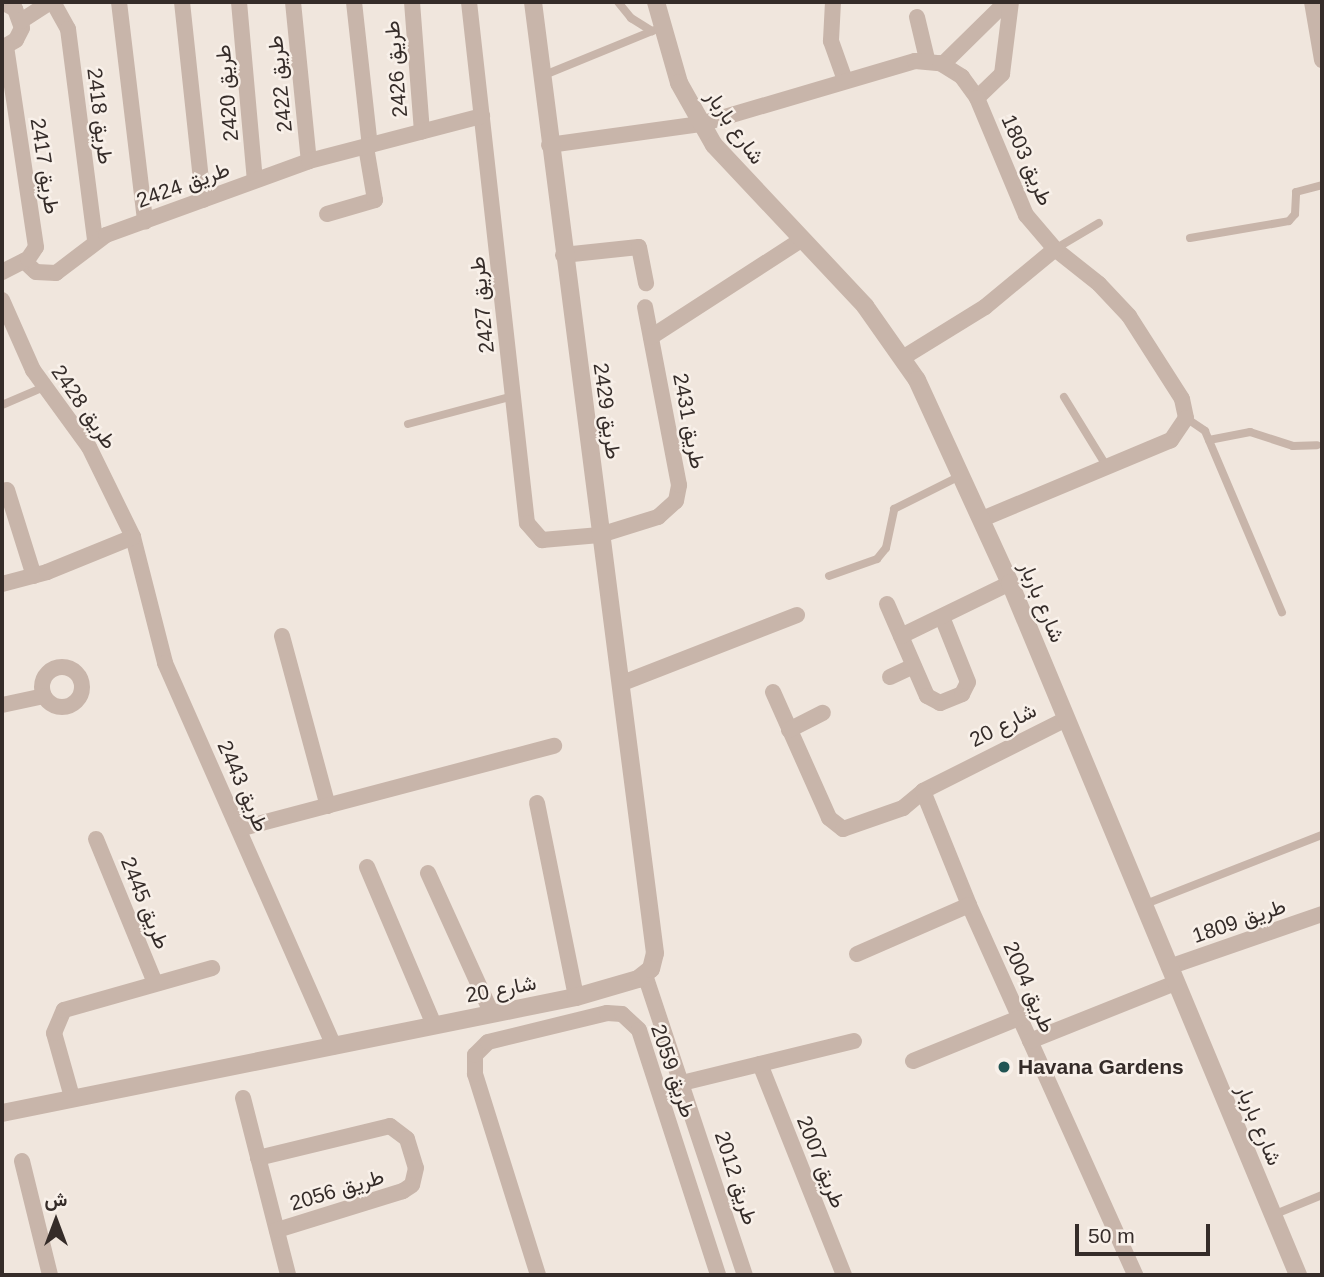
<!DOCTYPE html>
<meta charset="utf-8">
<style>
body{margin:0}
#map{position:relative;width:1324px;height:1277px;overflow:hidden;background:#f0e6dd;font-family:Arial,Vazirmatn,sans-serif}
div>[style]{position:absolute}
.service>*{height:8px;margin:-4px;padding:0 4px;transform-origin:4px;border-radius:4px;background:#c8b5aa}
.minor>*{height:16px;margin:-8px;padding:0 8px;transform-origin:8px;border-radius:8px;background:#c8b5aa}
.minor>.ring{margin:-8px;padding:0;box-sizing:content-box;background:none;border:16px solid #c8b5aa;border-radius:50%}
.tertiary>*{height:18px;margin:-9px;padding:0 9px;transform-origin:9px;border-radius:9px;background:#c8b5aa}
.dots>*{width:19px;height:19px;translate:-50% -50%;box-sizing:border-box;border:4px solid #f8f0e9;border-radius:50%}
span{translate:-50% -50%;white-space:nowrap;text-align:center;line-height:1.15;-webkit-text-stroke:5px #f8f0e9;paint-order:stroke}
.street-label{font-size:21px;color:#352c29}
.poi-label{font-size:21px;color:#352c29;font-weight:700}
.left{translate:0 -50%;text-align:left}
.frame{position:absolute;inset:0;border:4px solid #352c29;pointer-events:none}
.north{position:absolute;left:21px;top:1186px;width:70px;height:70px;-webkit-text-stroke:5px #f8f0e9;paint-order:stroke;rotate:0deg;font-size:19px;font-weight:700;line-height:28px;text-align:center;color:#352c29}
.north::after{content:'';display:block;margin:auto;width:24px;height:32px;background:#352c29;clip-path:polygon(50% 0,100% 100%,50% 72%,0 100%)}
.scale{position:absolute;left:1075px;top:1224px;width:135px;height:32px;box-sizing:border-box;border:4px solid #352c29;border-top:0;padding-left:9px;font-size:21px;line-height:24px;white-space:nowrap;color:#352c29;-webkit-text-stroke:5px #f8f0e9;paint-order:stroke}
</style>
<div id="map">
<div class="service">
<i style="left:618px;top:2px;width:21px;rotate:51deg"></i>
<i style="left:631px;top:18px;width:25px;rotate:32deg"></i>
<i style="left:542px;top:76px;width:130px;rotate:-22.2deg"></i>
<i style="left:1190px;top:238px;width:100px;rotate:-9.7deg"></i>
<i style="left:1289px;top:221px;width:9px;rotate:-49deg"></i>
<i style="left:1295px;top:214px;width:22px;rotate:-87deg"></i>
<i style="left:1296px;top:192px;width:27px;rotate:-15deg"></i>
<i style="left:1055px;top:249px;width:51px;rotate:-30.6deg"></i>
<i style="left:1064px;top:397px;width:82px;rotate:58.4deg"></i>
<i style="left:2px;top:405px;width:46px;rotate:-23.2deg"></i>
<i style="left:1186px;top:418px;width:23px;rotate:34deg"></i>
<i style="left:1205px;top:431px;width:197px;rotate:67deg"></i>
<i style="left:408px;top:424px;width:109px;rotate:-14.9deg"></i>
<i style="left:1209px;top:440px;width:42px;rotate:-11deg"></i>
<i style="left:1250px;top:432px;width:45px;rotate:18deg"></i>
<i style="left:1293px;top:446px;width:24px;rotate:-2deg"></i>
<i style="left:829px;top:576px;width:51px;rotate:-19.5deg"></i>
<i style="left:877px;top:559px;width:14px;rotate:-51deg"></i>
<i style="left:886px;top:548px;width:40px;rotate:-78deg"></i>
<i style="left:894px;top:509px;width:76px;rotate:-26.6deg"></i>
<i style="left:1143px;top:905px;width:192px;rotate:-21.4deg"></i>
<i style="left:1273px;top:1215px;width:53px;rotate:-22.2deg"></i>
</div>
<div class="minor">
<i style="left:2px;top:2px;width:15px;rotate:28deg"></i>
<i style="left:15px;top:9px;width:20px;rotate:70deg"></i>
<i style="left:22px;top:28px;width:13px;rotate:117deg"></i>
<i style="left:16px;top:40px;width:16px;rotate:150deg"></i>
<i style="left:53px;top:2px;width:31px;rotate:61deg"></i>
<i style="left:68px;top:29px;width:213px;rotate:82.7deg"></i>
<i style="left:119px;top:2px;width:221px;rotate:83.2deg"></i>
<i style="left:182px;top:2px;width:199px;rotate:83.9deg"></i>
<i style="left:239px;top:2px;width:179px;rotate:84.9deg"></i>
<i style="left:293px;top:2px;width:160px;rotate:84.3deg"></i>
<i style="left:354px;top:2px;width:145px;rotate:83.7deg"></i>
<i style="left:412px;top:2px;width:130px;rotate:85.6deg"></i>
<i style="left:469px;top:2px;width:524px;rotate:83.65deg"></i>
<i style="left:527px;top:523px;width:23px;rotate:49deg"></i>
<i style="left:542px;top:540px;width:58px;rotate:-4.9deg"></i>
<i style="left:600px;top:535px;width:61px;rotate:-17.2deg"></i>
<i style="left:658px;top:517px;width:24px;rotate:-42deg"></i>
<i style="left:676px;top:501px;width:16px;rotate:-79deg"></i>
<i style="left:679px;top:485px;width:181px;rotate:-100.8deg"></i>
<i style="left:833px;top:2px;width:39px;rotate:93deg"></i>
<i style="left:831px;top:41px;width:41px;rotate:70.3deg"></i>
<i style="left:1312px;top:2px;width:59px;rotate:80.2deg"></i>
<i style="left:917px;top:17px;width:43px;rotate:76.6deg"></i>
<i style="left:21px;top:21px;width:35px;rotate:-33deg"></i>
<i style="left:943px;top:64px;width:88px;rotate:-44.5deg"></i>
<i style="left:977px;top:98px;width:35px;rotate:-44deg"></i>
<i style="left:1002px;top:74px;width:73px;rotate:-82.9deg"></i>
<i style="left:549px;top:145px;width:153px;rotate:-7.9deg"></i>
<i style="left:701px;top:124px;width:223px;rotate:-16.4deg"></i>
<i style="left:915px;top:61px;width:25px;rotate:5deg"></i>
<i style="left:940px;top:63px;width:26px;rotate:32deg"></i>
<i style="left:962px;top:77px;width:26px;rotate:54deg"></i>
<i style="left:977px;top:98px;width:127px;rotate:67.3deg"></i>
<i style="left:1026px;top:215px;width:45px;rotate:49.5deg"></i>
<i style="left:1055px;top:249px;width:56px;rotate:38.5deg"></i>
<i style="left:1099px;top:284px;width:44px;rotate:46.8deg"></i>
<i style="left:1129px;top:316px;width:98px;rotate:57.4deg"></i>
<i style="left:1182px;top:399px;width:19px;rotate:78deg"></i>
<i style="left:1186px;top:418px;width:27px;rotate:124deg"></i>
<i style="left:1171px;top:440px;width:205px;rotate:157.3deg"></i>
<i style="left:327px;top:214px;width:50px;rotate:-16.3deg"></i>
<i style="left:375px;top:200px;width:54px;rotate:-99.6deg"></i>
<i style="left:563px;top:255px;width:76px;rotate:-6deg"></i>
<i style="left:639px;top:247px;width:37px;rotate:79deg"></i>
<i style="left:24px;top:261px;width:16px;rotate:43deg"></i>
<i style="left:36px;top:272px;width:20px;rotate:3deg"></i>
<i style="left:56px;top:273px;width:63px;rotate:-37.2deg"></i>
<i style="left:106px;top:235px;width:216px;rotate:-20deg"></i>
<i style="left:309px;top:161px;width:179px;rotate:-14.6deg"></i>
<i style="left:2px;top:272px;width:29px;rotate:-27deg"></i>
<i style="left:28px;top:259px;width:14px;rotate:-56deg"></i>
<i style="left:36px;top:247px;width:202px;rotate:-98.5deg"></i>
<i style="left:2px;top:300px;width:77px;rotate:66.1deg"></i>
<i style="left:33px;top:370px;width:95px;rotate:54deg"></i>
<i style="left:89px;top:447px;width:100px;rotate:63.9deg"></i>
<i style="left:133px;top:537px;width:130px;rotate:75.7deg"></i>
<i style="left:165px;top:663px;width:419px;rotate:66.2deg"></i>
<i style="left:651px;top:337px;width:179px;rotate:-32.9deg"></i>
<i style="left:904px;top:357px;width:95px;rotate:-31.7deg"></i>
<i style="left:985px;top:307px;width:91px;rotate:-39.6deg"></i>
<i style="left:7px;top:490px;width:90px;rotate:72.6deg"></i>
<i style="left:2px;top:584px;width:47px;rotate:-14.9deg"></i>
<i style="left:47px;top:572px;width:93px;rotate:-22.1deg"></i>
<i style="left:887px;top:604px;width:100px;rotate:66.5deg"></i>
<i style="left:927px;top:696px;width:15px;rotate:28deg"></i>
<i style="left:940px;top:703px;width:24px;rotate:-22deg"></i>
<i style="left:962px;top:694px;width:13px;rotate:-63deg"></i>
<i style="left:968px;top:682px;width:70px;rotate:-111.8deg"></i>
<i style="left:282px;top:636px;width:176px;rotate:74.9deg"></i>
<i style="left:901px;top:636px;width:121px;rotate:-25.9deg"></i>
<i class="ring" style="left:42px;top:667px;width:24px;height:24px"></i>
<i style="left:890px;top:677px;width:26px;rotate:-25deg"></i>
<i style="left:620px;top:684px;width:190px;rotate:-21.3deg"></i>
<i style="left:773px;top:692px;width:138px;rotate:66deg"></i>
<i style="left:829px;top:818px;width:18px;rotate:38deg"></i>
<i style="left:843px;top:829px;width:64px;rotate:-19.3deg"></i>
<i style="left:903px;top:808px;width:26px;rotate:-40deg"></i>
<i style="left:923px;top:791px;width:160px;rotate:-26.7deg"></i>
<i style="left:2px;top:705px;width:43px;rotate:-12.1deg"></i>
<i style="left:789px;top:730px;width:38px;rotate:-27deg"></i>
<i style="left:923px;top:791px;width:123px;rotate:68deg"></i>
<i style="left:969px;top:905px;width:406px;rotate:65.8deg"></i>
<i style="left:537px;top:803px;width:198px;rotate:78.6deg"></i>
<i style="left:239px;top:829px;width:326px;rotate:-14.8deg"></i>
<i style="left:96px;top:839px;width:156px;rotate:67.7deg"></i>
<i style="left:367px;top:867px;width:172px;rotate:67deg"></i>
<i style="left:428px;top:873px;width:155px;rotate:65.6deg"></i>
<i style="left:857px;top:954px;width:122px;rotate:-23.6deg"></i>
<i style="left:1169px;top:967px;width:162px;rotate:-19.1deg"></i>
<i style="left:645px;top:975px;width:316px;rotate:71.6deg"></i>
<i style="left:1030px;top:1041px;width:156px;rotate:-21.8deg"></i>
<i style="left:913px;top:1061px;width:114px;rotate:-22.1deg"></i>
<i style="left:760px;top:1064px;width:227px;rotate:68.3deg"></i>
<i style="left:682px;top:1083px;width:177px;rotate:-13.7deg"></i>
<i style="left:72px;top:1097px;width:66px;rotate:-105.7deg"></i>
<i style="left:54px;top:1033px;width:25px;rotate:-67deg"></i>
<i style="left:64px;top:1010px;width:154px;rotate:-15.8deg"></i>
<i style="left:243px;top:1098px;width:183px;rotate:75.7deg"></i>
<i style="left:258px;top:1158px;width:136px;rotate:-13.6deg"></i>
<i style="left:390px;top:1126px;width:21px;rotate:37deg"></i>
<i style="left:407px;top:1139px;width:30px;rotate:73deg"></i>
<i style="left:416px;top:1168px;width:17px;rotate:103deg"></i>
<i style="left:412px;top:1185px;width:11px;rotate:146deg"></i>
<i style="left:403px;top:1191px;width:132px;rotate:162.8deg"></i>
<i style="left:22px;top:1161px;width:117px;rotate:76.2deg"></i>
<i style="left:538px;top:1275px;width:211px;rotate:-107.4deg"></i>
<i style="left:475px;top:1074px;width:19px;rotate:-90deg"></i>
<i style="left:475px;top:1055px;width:18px;rotate:-45deg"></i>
<i style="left:488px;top:1042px;width:122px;rotate:-13.7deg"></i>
<i style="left:607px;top:1013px;width:15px;rotate:4deg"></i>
<i style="left:622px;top:1014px;width:23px;rotate:43deg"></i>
<i style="left:639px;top:1030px;width:257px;rotate:72.1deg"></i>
</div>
<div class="tertiary">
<i style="left:656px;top:2px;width:84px;rotate:74.1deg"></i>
<i style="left:679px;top:83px;width:71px;rotate:60.6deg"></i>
<i style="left:714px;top:145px;width:221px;rotate:46.8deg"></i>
<i style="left:865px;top:306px;width:90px;rotate:54.9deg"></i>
<i style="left:917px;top:380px;width:223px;rotate:65.4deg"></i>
<i style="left:1010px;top:583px;width:750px;rotate:67.4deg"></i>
<i style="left:2px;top:1113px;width:586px;rotate:-11.43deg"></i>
<i style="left:576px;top:997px;width:65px;rotate:-16.2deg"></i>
<i style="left:638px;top:979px;width:16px;rotate:-38deg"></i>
<i style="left:651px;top:969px;width:16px;rotate:-76deg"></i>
<i style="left:655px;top:953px;width:959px;rotate:-97.31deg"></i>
</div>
<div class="dots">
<i style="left:1004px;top:1067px;background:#215453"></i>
</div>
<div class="street-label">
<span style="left:396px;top:69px;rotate:-95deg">طريق 2426</span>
<span style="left:280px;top:84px;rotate:-96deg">طريق 2422</span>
<span style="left:227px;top:93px;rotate:-95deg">طريق 2420</span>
<span style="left:100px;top:116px;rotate:83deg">طريق 2418</span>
<span style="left:735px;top:127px;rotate:55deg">شارع باربار</span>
<span style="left:1027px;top:160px;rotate:66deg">طريق 1803</span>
<span style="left:45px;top:166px;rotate:81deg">طريق 2417</span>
<span style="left:183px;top:185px;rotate:-20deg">طريق 2424</span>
<span style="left:482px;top:305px;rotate:-96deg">طريق 2427</span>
<span style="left:84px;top:407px;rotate:55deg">طريق 2428</span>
<span style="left:607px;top:411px;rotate:82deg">طريق 2429</span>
<span style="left:689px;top:421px;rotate:79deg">طريق 2431</span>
<span style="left:1042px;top:602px;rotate:67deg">شارع باربار</span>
<span style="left:1003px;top:725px;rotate:-27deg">شارع 20</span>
<span style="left:243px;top:786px;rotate:66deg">طريق 2443</span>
<span style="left:145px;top:903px;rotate:68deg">طريق 2445</span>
<span style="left:1239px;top:921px;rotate:-19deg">طريق 1809</span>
<span style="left:1029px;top:987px;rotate:66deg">طريق 2004</span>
<span style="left:501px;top:989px;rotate:-11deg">شارع 20</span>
<span style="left:673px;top:1071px;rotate:71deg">طريق 2059</span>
<span style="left:1259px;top:1125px;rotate:67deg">شارع باربار</span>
<span style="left:821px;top:1162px;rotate:68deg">طريق 2007</span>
<span style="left:736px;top:1178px;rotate:72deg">طريق 2012</span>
<span style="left:337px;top:1190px;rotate:-17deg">طريق 2056</span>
</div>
<div class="poi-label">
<span class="left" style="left:1018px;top:1067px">Havana Gardens</span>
</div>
<div class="frame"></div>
<div class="north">ش</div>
<div class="scale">50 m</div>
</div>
